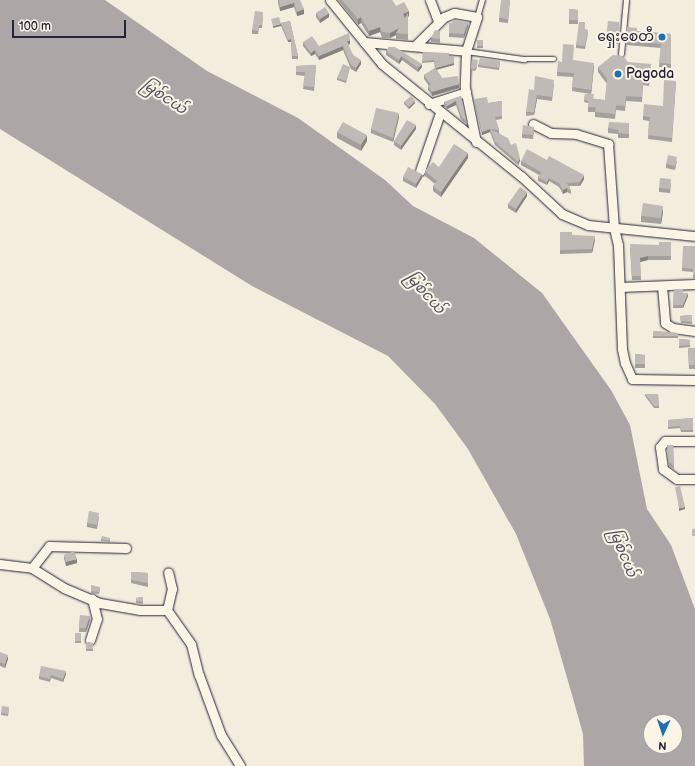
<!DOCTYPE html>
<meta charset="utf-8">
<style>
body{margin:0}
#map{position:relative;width:695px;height:766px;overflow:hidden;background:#f3edde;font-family:"Balsamiq Sans","Noto Sans Myanmar",sans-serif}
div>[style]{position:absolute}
.water>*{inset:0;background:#aca7a6}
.roads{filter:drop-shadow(0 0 1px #22223b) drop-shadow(0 0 1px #22223b)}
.lane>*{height:4.5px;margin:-2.25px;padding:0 2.25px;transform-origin:2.25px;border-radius:2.25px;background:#fcf5e5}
.street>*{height:9px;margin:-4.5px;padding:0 4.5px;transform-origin:4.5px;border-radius:4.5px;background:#fcf5e5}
.wall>*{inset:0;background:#a4a09d}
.shaded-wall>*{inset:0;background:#86827f}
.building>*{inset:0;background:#bfbab6}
.dots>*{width:11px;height:11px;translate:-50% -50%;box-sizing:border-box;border:2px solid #fcf5e5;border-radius:50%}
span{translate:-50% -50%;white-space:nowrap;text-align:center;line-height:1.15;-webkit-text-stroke:4px #fcf5e5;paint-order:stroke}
.poi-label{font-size:14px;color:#22223b}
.right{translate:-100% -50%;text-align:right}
.left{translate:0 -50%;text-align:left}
.water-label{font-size:15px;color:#525160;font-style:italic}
.north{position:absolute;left:643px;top:714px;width:40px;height:40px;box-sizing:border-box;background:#fcf5e5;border:1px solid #a5a1a1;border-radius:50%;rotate:183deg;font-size:11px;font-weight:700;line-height:16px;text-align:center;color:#22223b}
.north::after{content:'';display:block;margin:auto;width:14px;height:18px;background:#1f6fb2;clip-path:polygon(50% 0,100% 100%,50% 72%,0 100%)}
.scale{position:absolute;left:12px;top:20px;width:114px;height:18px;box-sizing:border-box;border:2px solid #22223b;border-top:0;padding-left:5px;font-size:12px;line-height:14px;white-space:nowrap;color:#22223b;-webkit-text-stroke:3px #fcf5e5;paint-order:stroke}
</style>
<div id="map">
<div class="water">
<i style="clip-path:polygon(evenodd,0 0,105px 0,207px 71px,298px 118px,385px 180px,413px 206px,474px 238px,542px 293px,611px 390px,630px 425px,647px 509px,671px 545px,695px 609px,695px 766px,584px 766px,583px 734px,572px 695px,550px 619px,516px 534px,468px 449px,435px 404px,388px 356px,252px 286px,0 129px,0 0,651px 722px,675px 722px,675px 746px,651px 746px,651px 722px)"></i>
</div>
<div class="roads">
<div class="lane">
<i style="left:477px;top:17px;width:18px;rotate:-74deg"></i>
<i style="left:466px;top:51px;width:59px;rotate:7.9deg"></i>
<i style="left:524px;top:59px;width:30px"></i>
<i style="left:621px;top:54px;width:54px;rotate:-84.7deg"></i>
</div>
<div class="street">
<i style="left:330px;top:0;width:82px;rotate:50.9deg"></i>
<i style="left:382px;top:64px;width:179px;rotate:38.9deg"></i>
<i style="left:521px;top:176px;width:56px;rotate:42.8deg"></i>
<i style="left:562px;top:214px;width:28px;rotate:23deg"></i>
<i style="left:588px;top:225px;width:108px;rotate:5.9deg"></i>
<i style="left:430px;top:0;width:22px;rotate:69deg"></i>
<i style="left:364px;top:42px;width:102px;rotate:5deg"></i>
<i style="left:466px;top:51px;width:36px;rotate:-72deg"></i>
<i style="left:477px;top:17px;width:23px;rotate:-170deg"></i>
<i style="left:454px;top:13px;width:11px;rotate:158deg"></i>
<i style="left:444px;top:17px;width:40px;rotate:135deg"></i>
<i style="left:466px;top:51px;width:37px;rotate:92deg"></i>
<i style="left:465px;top:88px;width:55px;rotate:78.5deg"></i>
<i style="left:429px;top:104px;width:39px;rotate:-18deg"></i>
<i style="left:533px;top:124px;width:20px;rotate:27deg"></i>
<i style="left:551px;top:133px;width:25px;rotate:2deg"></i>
<i style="left:576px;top:134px;width:34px;rotate:17deg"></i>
<i style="left:608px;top:144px;width:84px;rotate:85.9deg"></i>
<i style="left:614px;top:228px;width:17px;rotate:77deg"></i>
<i style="left:618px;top:245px;width:104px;rotate:87.8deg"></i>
<i style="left:622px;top:349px;width:14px;rotate:78deg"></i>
<i style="left:625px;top:363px;width:17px;rotate:66deg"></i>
<i style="left:632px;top:379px;width:63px;rotate:0.9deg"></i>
<i style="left:420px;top:171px;width:61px;rotate:-71deg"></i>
<i style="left:662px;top:286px;width:37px;rotate:85deg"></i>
<i style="left:665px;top:323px;width:9px;rotate:32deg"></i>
<i style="left:673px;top:328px;width:22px;rotate:8deg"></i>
<i style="left:620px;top:287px;width:75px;rotate:-2.3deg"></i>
<i style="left:695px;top:441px;width:30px;rotate:180deg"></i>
<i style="left:665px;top:441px;width:8px;rotate:130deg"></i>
<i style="left:660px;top:447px;width:22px;rotate:82deg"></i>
<i style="left:663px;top:469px;width:17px;rotate:36deg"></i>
<i style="left:677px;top:479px;width:18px"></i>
<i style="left:0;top:564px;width:32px;rotate:7deg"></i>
<i style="left:32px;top:568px;width:38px;rotate:32deg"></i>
<i style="left:64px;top:588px;width:39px;rotate:23deg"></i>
<i style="left:100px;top:603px;width:41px;rotate:9.9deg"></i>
<i style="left:140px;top:610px;width:27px"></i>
<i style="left:167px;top:610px;width:42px;rotate:54.8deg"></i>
<i style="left:191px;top:644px;width:32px;rotate:76deg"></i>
<i style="left:199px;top:675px;width:64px;rotate:69.9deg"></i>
<i style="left:221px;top:735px;width:36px;rotate:58deg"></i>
<i style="left:32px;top:568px;width:28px;rotate:-52deg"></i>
<i style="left:49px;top:546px;width:77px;rotate:1.5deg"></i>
<i style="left:167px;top:610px;width:22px;rotate:-77deg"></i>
<i style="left:172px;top:589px;width:17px;rotate:-103deg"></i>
<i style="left:90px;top:640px;width:22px;rotate:-72deg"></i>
<i style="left:97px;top:619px;width:21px;rotate:-104deg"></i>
</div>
</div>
<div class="wall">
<i style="clip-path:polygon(278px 0,300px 0,304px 14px,297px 16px,294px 7px,280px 11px,278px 3px)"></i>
<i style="clip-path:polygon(338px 0,392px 0,396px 6px,409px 16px,408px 17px,408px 40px,396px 39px,396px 35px,390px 38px,382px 38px,380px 32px,369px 36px,361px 23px,358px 25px)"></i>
<i style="clip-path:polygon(510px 0,508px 23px,499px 22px,499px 18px)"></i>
<i style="clip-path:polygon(569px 9px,578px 10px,578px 24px,569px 24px)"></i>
<i style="clip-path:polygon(316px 13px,329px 17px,320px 23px,316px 17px)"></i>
<i style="clip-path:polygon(263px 16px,262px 28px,259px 28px,258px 34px,252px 34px,252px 30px)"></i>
<i style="clip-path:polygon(290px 21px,298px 56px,298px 59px,292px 59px,291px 42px,288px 42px,281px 26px,281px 23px)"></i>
<i style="clip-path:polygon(619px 22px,618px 44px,606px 42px,606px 38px)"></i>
<i style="clip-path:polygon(468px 26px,464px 38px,449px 37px,449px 33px)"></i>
<i style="clip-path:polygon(627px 27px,637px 31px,671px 34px,671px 68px,659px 67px,661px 48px,626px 45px)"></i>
<i style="clip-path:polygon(585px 29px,588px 33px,585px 49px,576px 48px,576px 45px)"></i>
<i style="clip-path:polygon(440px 35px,440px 43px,431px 42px,431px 38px)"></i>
<i style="clip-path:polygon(477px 40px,483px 40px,483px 48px,477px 48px)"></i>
<i style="clip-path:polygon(303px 42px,319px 46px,350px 44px,348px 45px,353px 55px,361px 64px,356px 72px,351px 69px,350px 67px,346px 83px,337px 80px,337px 78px,350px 67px,343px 50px,319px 60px,315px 54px,311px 56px,303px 46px)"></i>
<i style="clip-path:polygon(389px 47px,422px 67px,418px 72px,402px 60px,399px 64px,386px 55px,386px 51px)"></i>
<i style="clip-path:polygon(449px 56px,454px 57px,454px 65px,436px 69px,442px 78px,459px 88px,432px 96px,428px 90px,428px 86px,429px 86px,424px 79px,424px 75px,435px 68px,434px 62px,422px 63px,422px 61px)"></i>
<i style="clip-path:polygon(472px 59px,477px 68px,475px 71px,471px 70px)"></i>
<i style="clip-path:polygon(573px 60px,594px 66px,591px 94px,572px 91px,573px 77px,557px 76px,557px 72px,562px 62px)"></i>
<i style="clip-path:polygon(500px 61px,499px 70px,478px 67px,478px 65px)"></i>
<i style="clip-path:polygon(628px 62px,651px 69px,649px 86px,643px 85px,642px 102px,626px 101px,625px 111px,616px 110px,615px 119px,595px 117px,595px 112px,588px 112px,588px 103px,584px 102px,585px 94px,593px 99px,605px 100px,607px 84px,598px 72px,598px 67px)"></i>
<i style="clip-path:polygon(316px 65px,314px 91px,303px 89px,305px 76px,296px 75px,296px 66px)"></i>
<i style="clip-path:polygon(676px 81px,672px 142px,648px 139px,649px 121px,643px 120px,643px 116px,663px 106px)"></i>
<i style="clip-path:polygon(554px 84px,552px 101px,537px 99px,534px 115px,526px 116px,526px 112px,534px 90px)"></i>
<i style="clip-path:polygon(461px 96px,466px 121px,466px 124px,461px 120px,456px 105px,447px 109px,444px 106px,444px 102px)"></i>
<i style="clip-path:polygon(474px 99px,488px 103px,502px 101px,502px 119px,496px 120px,499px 130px,499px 133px,511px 145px,520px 161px,518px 165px,495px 145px,490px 132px,482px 135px,474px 102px)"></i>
<i style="clip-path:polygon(404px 102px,415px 103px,409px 109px,404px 104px)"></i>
<i style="clip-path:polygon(399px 117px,393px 142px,371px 133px,371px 129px)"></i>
<i style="clip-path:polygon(629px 123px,629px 138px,618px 138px,618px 134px,608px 133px,608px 128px)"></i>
<i style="clip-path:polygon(416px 129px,401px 150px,394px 145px,394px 141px)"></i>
<i style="clip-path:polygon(534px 131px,533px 139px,522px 138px,522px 134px)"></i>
<i style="clip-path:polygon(337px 132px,367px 141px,361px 151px,337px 138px)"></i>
<i style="clip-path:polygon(468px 158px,441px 197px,433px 191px,433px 186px,435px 184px,425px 176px,425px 171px,439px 167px)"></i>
<i style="clip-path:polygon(547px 160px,584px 179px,580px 186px,569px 186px,571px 191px,571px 194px,567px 192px,563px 194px,559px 187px,549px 181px,547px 185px,538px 181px,538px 177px,539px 175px,521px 165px,521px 161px)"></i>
<i style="clip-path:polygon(677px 161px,675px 170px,666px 168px,666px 164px)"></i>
<i style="clip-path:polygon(403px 177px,422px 178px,416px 188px,403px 181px)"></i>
<i style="clip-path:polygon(671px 183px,670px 193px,659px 192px,659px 188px)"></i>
<i style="clip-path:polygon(527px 196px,516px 213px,508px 208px,508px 204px)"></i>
<i style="clip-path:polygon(663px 212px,661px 224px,641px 222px,641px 216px)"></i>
<i style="clip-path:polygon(560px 232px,595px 240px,592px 253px,560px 254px)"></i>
<i style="clip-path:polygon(671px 242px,671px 260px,648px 260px,640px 262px,641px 280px,632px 280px,630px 248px,659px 245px)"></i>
<i style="clip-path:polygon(695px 246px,695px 279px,693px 278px,693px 272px,682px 271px,682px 268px)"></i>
<i style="clip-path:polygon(674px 289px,683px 293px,688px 296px,683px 308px,673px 308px)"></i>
<i style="clip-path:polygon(692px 315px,692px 324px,681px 323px,680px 316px)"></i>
<i style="clip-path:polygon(653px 331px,678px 333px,678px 338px,653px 338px)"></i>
<i style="clip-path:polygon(679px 339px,690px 340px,690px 347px,679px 348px)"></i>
<i style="clip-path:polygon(688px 348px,695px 348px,695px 369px,689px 369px)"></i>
<i style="clip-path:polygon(635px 354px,645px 355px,645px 368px,635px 368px)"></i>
<i style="clip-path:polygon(645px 394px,658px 394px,659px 408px,654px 408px,645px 396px)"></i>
<i style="clip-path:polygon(693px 418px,693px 432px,681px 432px,680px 428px,668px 429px,668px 420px)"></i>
<i style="clip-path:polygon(667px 445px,673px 445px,674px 469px,669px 466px)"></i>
<i style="clip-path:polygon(99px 517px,97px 529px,87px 527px,87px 523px)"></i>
<i style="clip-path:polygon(101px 539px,110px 540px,110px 542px,101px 541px)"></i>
<i style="clip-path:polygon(64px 555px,77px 563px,66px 566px,64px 559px)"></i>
<i style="clip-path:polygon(131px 572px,148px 573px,148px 587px,131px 583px)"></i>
<i style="clip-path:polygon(91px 585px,100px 589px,99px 594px,91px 593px)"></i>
<i style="clip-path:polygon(143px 597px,143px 604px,136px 603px,136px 598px)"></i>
<i style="clip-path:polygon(80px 615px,90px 620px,86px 632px,79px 632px)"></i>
<i style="clip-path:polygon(75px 633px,81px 633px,81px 643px,75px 643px)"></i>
<i style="clip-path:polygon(86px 642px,93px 643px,93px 651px,86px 651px)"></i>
<i style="clip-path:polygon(0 652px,8px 659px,5px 668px,0 666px)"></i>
<i style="clip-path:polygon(66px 674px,63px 682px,51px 678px,50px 682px,39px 679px,39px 676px)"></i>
<i style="clip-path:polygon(9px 709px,8px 716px,1px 715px,1px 713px)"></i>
</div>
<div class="shaded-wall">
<i style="clip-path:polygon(294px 3px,294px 7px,280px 11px,280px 7px)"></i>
<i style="clip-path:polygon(304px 9px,304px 14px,297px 16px,297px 12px)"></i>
<i style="clip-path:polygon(409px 11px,409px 16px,403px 19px,403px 14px)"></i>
<i style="clip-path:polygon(329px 13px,329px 17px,320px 23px,320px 19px)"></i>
<i style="clip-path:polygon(361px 17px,361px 23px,358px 25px,358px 19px)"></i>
<i style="clip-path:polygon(468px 22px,468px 26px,464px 38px,464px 34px)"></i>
<i style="clip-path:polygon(281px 24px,281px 26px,273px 28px,273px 26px)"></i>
<i style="clip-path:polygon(380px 27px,380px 32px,369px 36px,369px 31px)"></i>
<i style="clip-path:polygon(399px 28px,396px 33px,396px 35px,390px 38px,390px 33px)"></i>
<i style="clip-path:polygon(291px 39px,291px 42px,288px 42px,288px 40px)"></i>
<i style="clip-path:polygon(350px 40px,350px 44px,347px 45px,347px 41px)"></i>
<i style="clip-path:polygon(343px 46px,343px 50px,319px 60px,319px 56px)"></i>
<i style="clip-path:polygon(315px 50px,315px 54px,311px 56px,311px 53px)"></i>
<i style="clip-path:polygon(402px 56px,402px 60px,399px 64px,399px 60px)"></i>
<i style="clip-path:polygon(361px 60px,361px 64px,356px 72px,356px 68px)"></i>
<i style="clip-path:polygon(454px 63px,454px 65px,436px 70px,436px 68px)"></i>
<i style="clip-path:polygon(594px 63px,594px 66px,591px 94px,591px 90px)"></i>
<i style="clip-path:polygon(422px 64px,422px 67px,418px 72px,418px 68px)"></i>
<i style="clip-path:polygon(459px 84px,459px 88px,432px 96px,432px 92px)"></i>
<i style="clip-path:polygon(537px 95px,537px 99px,534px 115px,534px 112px)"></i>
<i style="clip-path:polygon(415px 101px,415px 103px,409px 109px,409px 107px)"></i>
<i style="clip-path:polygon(456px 101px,456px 105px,447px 109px,447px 106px)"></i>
<i style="clip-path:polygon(399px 113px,399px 117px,393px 142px,393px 138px)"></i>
<i style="clip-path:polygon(416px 125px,416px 129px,401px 150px,401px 146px)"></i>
<i style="clip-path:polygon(490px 129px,490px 132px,482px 135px,482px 132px)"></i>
<i style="clip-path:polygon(367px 135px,367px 141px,361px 151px,361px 145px)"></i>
<i style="clip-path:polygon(468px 153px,468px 158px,441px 197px,441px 192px)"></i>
<i style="clip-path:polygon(520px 158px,520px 161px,518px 165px,518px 162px)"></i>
<i style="clip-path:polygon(422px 174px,422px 178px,416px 188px,416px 184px)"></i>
<i style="clip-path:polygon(584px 175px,584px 179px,580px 186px,580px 182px)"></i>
<i style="clip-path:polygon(549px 178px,549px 181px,547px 185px,547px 182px)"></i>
<i style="clip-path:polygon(567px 188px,567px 192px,563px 194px,563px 190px)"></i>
<i style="clip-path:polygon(527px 192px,527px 196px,516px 213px,516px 209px)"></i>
<i style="clip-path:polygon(663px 206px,663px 212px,661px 224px,661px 218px)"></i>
<i style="clip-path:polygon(595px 236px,595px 240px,592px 253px,592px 249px)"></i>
<i style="clip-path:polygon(648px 256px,648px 260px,640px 262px,640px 258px)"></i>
<i style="clip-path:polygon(688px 293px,688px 296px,683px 308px,683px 305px)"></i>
<i style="clip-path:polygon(685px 507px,685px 509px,679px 511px,679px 508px)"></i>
<i style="clip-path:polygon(77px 559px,77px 563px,66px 566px,66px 562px)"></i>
<i style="clip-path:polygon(90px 616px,90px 620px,86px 632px,86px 628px)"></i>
<i style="clip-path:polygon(8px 655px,8px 659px,5px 668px,5px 664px)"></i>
<i style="clip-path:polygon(66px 671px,66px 674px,63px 682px,63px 679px)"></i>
</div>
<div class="building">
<i style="clip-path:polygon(279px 0,300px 0,304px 9px,297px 12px,294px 3px,280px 7px)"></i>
<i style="clip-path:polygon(342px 0,392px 0,396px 6px,404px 2px,409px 11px,403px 14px,405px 18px,408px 13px,408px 34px,396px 33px,399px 28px,390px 33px,382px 32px,380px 27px,369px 31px,361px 17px,358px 19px)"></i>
<i style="clip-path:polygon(501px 0,510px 0,508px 19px,499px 18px)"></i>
<i style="clip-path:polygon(325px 7px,329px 13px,320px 19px,316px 13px)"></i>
<i style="clip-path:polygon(569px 9px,578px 10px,578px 20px,569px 20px)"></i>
<i style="clip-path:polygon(255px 11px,263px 12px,262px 25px,259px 25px,258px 31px,252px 30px)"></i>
<i style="clip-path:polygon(279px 17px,281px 24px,273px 26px,271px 19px)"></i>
<i style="clip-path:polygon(452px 20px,468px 22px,464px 34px,449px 33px,449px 23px,452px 23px)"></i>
<i style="clip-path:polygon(290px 21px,298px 56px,292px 56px,291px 39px,288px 40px,281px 23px)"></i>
<i style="clip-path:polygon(608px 21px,619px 22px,618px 40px,606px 38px)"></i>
<i style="clip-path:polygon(579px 22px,585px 22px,585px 29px,588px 30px,585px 46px,576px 45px)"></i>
<i style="clip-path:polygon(627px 27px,637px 28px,637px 31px,671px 34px,671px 64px,659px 63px,661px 44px,626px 41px)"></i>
<i style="clip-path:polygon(435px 30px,440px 31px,440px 39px,431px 38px)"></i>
<i style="clip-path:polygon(349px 33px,350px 40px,347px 41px,353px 55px,361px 60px,356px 68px,351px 65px,343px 46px,319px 56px,315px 50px,311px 53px,303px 42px,312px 36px,319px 46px)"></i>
<i style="clip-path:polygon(477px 40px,483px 40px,483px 46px,477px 46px)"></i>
<i style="clip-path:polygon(563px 44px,574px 45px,573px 60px,594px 63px,591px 90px,572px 87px,574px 73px,557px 72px,558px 61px,562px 62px)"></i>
<i style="clip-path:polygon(389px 47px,395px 47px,422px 64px,418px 68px,402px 56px,399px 60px,386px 51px)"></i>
<i style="clip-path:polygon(423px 52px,449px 53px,449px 56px,454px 57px,454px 63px,436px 68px,434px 60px,422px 61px)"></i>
<i style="clip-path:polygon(613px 55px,623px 56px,628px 62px,651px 64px,649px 81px,643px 80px,642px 97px,626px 96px,625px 106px,616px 105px,615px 114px,595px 112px,596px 107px,588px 107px,588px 98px,605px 100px,607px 79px,598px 67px)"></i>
<i style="clip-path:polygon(480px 58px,500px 61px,499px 68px,478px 65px)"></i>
<i style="clip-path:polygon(472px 59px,478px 60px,477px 66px,475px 69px,471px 68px)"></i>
<i style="clip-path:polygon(343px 64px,350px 67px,346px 81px,337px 78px)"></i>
<i style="clip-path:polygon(316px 65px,314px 87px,303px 86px,305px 72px,296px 72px,296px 66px)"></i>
<i style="clip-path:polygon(435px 68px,442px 78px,458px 76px,459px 84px,432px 92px,428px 86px,431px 85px,424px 75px)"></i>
<i style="clip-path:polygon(535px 76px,554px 80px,552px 97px,537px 95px,534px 112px,526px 112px,529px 89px,534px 90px)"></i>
<i style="clip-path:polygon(664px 80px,676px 81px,672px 138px,648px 135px,650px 117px,643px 116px,644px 104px,663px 106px)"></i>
<i style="clip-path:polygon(585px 94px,594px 94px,593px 99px,588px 98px,588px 101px,584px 100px)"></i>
<i style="clip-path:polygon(411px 96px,415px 101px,409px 107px,404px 102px)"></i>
<i style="clip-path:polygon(461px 96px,466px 121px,461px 116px,456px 101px,447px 106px,444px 102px)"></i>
<i style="clip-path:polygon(487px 97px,488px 103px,502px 101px,502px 116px,495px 117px,499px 130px,490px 129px,482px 132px,474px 99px)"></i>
<i style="clip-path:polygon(376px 108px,399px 113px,393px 138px,371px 129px)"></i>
<i style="clip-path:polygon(407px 120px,416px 125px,401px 146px,394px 141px)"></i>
<i style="clip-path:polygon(343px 122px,367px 135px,361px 145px,337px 132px)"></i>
<i style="clip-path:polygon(609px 122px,629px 123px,629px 134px,618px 133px,619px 130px,608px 128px)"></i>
<i style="clip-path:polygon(523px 125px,534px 127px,533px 135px,522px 134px)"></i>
<i style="clip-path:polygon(490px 129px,508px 138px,511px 145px,516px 143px,520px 158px,518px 162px,495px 142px)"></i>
<i style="clip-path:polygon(454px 144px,468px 153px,441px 192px,433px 186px,437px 181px,425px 171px,433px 162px,439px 167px)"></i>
<i style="clip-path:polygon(527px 149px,547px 160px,549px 156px,584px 175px,580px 182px,567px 183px,571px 191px,567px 188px,563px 190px,559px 183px,549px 178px,547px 182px,538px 177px,541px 172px,521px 161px)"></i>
<i style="clip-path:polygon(668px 155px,677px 157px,675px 166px,666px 164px)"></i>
<i style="clip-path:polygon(408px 167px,422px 174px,416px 184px,403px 177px)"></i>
<i style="clip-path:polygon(660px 178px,671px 179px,670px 189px,659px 188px)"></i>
<i style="clip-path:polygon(520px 187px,527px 192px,516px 209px,508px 204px)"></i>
<i style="clip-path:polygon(643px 203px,663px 206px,661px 218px,641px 216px)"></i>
<i style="clip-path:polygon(560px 232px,572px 232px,572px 235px,595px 236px,592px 249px,560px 250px)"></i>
<i style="clip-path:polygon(659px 242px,671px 242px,671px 256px,648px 256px,640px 258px,641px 276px,632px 276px,630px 244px,659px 245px)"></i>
<i style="clip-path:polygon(683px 246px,695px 246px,695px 275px,693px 275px,693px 269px,682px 268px)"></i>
<i style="clip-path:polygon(674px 289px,683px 289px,683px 293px,688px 293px,683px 305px,673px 305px)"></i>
<i style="clip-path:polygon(692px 315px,692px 322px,681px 321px,680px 316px)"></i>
<i style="clip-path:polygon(653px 331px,678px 333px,678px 336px,653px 336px)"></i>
<i style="clip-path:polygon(679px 339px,690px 340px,690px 345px,679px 346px)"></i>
<i style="clip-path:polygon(688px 348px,695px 348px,695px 365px,689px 365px)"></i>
<i style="clip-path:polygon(635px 354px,645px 355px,645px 364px,635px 364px)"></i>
<i style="clip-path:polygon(645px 394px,658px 394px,659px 406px,654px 406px)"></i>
<i style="clip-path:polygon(693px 418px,693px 430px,681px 430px,680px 426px,668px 427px,668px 420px)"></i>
<i style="clip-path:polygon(667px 445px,673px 445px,674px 466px,669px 462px)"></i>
<i style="clip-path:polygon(680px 486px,685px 507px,679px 508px,675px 487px)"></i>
<i style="clip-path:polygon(89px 511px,99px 513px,97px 525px,87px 523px)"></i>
<i style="clip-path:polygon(692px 529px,695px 529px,695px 536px,692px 536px)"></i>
<i style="clip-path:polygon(102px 536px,110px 538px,110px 540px,101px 539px)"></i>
<i style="clip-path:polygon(74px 551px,77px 559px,66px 562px,64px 555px)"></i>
<i style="clip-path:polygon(131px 572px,148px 573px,148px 583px,131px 580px)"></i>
<i style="clip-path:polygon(91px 585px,100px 587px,99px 592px,91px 591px)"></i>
<i style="clip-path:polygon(143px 597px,143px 602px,136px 601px,136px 598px)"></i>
<i style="clip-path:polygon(80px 615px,90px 616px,86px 628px,79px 628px)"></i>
<i style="clip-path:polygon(75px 633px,81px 633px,81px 641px,75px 641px)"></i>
<i style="clip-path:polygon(86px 642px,93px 643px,93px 649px,86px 649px)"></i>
<i style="clip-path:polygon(0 652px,8px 655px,5px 664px,0 662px)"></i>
<i style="clip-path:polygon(41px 666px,66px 671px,63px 679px,51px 675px,50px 679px,39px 676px)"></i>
<i style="clip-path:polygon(2px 706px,9px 707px,8px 714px,1px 713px)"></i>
</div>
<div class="dots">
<i style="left:662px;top:37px;background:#1f6fb2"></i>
<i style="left:618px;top:74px;background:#1f6fb2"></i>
</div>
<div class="poi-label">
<span class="right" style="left:654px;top:37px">ရှေးစေတီ</span>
<span class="left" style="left:626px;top:74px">Pagoda</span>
</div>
<div class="water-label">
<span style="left:164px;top:97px;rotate:33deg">မြစ်ငယ်</span>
<span style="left:425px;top:293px;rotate:48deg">မြစ်ငယ်</span>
<span style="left:623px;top:553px;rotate:68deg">မြစ်ငယ်</span>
</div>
<div class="north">N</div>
<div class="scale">100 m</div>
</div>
